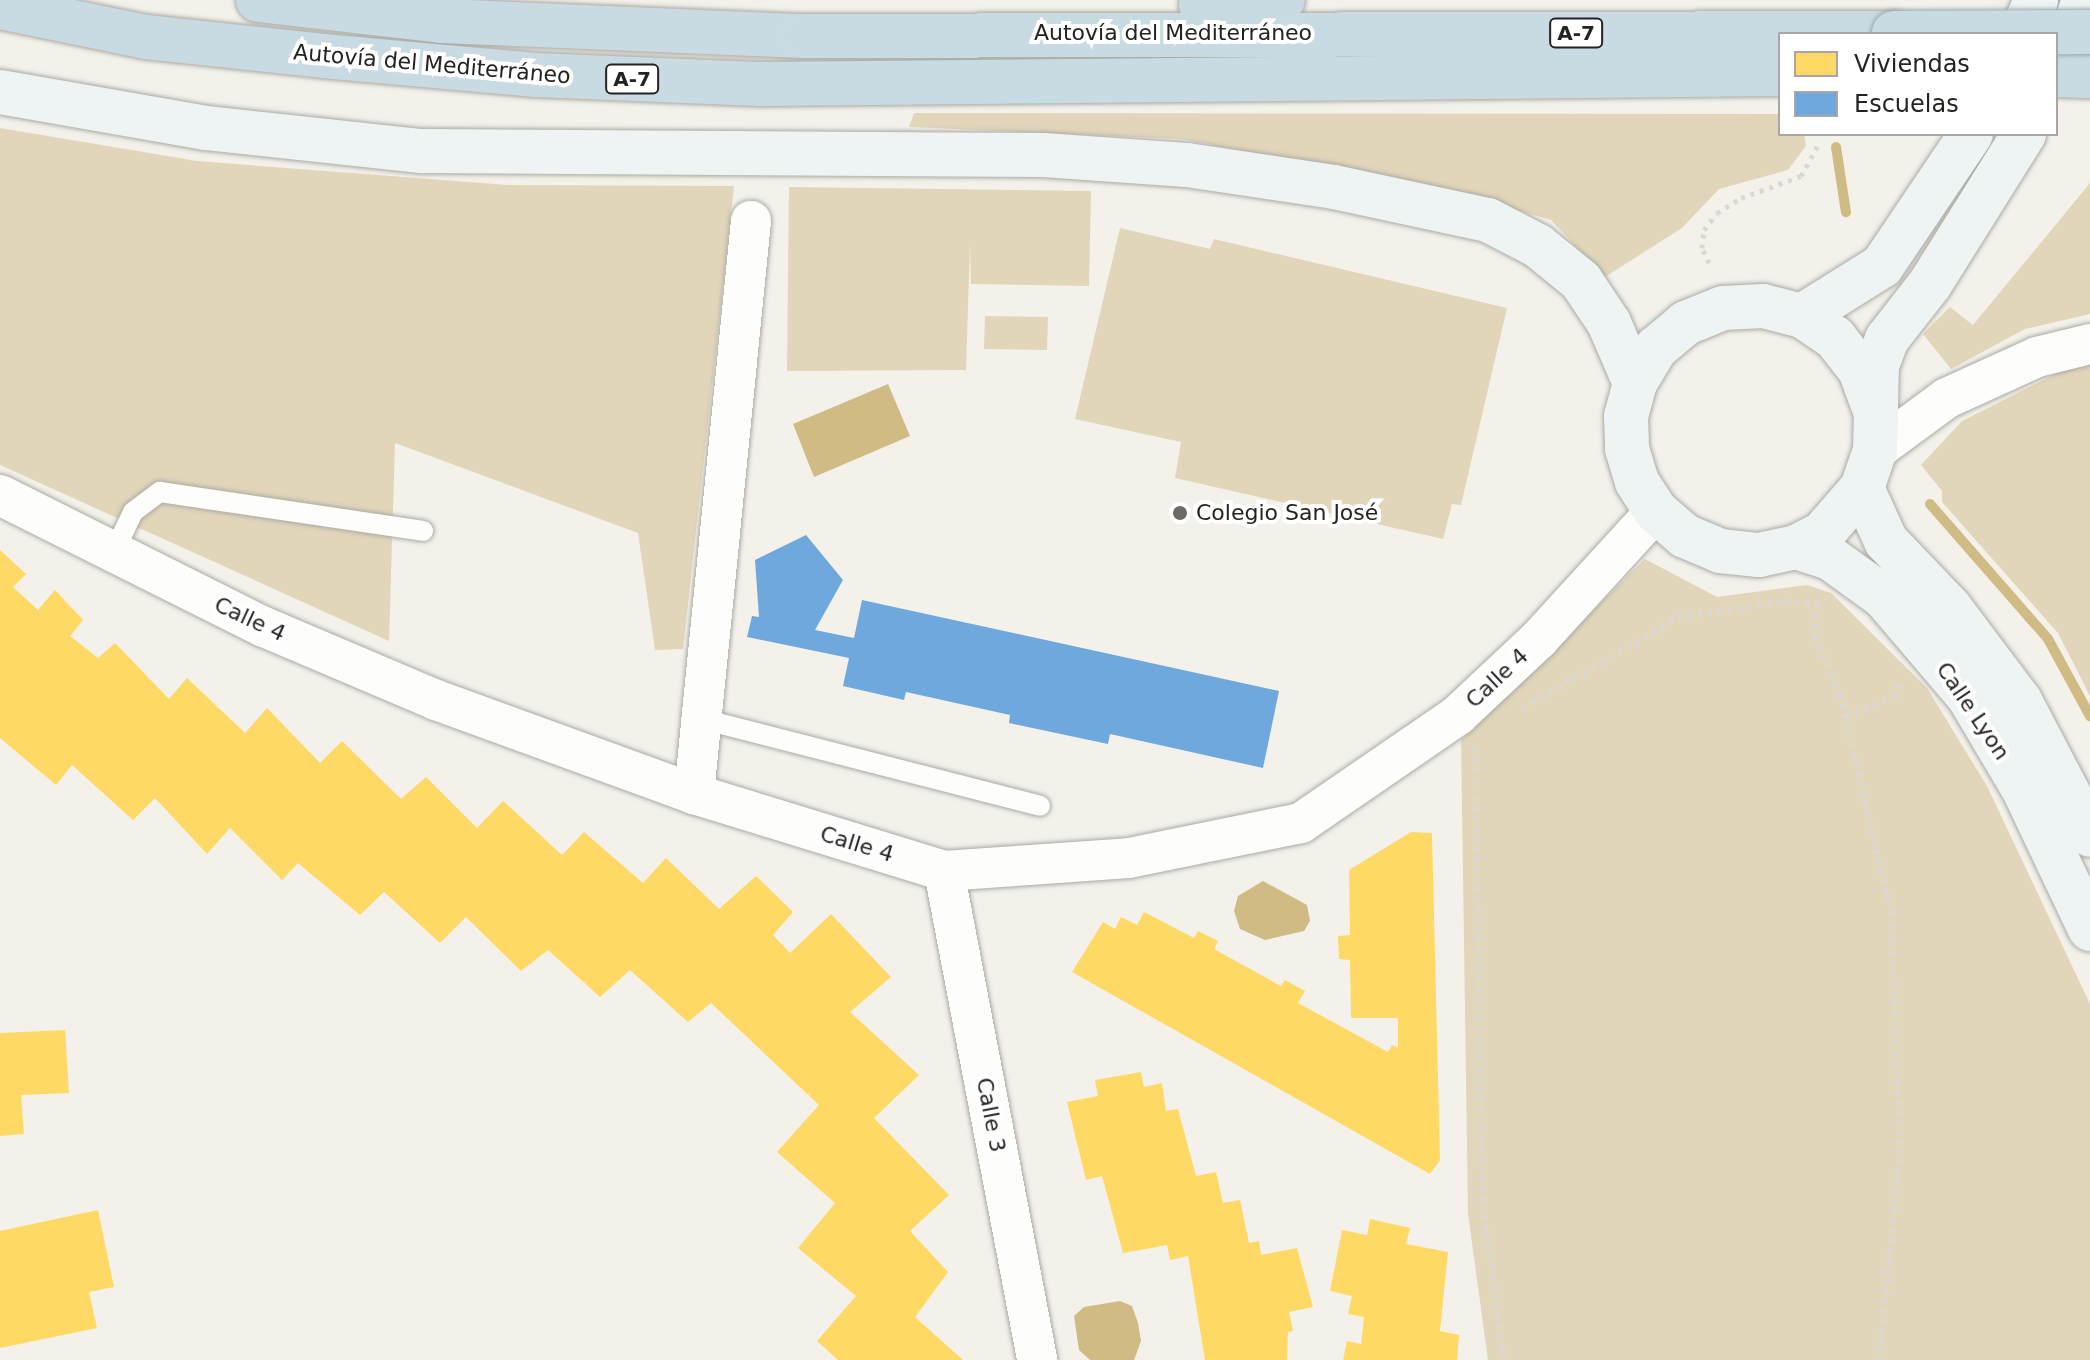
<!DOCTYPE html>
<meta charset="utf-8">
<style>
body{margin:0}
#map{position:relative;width:2090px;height:1360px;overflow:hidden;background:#f3f1ea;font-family:"DejaVu Sans",sans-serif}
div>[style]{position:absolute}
.green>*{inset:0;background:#e1d6ba}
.water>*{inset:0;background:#d0bb84}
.homes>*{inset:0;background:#ffd966}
.schools>*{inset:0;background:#6fa8dc}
.stream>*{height:10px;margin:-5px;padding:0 5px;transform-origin:5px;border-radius:5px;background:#d0bb84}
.path>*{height:5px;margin-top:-2.5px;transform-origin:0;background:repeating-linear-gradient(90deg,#d9d8d6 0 4px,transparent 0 10px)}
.roads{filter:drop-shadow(0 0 2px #abaaa4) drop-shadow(0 0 2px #abaaa4)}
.lane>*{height:20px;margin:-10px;padding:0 10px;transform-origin:10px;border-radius:10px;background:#fdfdfc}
.street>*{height:40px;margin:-20px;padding:0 20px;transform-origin:20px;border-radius:20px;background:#fdfdfc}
.secondary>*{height:44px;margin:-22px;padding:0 22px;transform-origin:22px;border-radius:22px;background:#eef3f4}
.highway>*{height:44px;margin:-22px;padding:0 22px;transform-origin:22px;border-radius:22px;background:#c9dbe2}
.bridges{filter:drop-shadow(0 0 2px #99aab0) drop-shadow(0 0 2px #99aab0)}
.highway-bridge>*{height:44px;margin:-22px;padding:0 22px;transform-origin:22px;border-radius:22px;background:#c9dbe2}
.dots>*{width:22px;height:22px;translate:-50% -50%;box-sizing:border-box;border:4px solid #fff;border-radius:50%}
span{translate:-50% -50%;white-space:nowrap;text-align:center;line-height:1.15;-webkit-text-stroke:8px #fff;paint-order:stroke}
.shield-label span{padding:2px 6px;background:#fff;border:2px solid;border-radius:6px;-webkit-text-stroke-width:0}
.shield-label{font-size:20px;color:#25231f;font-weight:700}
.street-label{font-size:22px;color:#25231f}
.poi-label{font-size:22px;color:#25231f}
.left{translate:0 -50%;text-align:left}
.legend{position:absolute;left:1778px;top:32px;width:280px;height:104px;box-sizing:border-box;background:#fff;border:2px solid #a8a7a5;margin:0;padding:10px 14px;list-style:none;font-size:24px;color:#25231f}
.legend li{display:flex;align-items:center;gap:16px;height:40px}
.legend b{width:40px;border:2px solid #a8a7a5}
</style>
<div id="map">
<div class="green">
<i style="clip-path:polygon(914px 113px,1780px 114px,1780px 134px,1804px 134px,1806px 146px,1788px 170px,1719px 189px,1682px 228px,1605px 277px,1551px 220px,1444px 189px,1181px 139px,909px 127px)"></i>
<i style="clip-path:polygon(0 128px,197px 161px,508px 185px,734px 186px,683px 649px,655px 650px,638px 533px,395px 443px,389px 641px,0 465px)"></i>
<i style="clip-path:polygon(2090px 183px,2090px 314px,2025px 329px,1951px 369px,1923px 334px,1950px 307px,1973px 325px)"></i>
<i style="clip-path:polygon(789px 187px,1091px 191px,1089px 286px,971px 284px,970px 245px,966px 370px,787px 371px)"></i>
<i style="clip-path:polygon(1120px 228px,1210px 249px,1214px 239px,1507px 308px,1461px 505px,1452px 504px,1443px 539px,1175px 478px,1181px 442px,1075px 419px)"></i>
<i style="clip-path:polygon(985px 316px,1048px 317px,1047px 350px,984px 349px)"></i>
<i style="clip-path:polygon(2090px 364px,2090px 696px,2058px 633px,1942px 502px,1942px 491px,1921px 465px,1962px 421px,2061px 371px)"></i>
<i style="clip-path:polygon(1645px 559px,1717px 597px,1807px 585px,1831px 593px,1927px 688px,1987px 786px,2090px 1004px,2090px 1360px,1488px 1360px,1468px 1214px,1461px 740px)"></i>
</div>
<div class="water">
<i style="clip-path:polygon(888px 384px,910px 436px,814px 477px,793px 424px)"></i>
<i style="clip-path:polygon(1263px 881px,1307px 905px,1310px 921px,1304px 931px,1265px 940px,1240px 929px,1234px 911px,1238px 896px)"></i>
<i style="clip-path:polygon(1120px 1301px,1132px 1306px,1138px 1323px,1141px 1341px,1134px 1360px,1090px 1360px,1079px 1350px,1074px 1316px,1084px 1307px)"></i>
</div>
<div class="homes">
<i style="clip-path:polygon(0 550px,26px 574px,13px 587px,38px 610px,55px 590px,83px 620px,70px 636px,98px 658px,115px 643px,169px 699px,187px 678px,245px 733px,267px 708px,320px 763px,342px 741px,401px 799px,426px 777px,477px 828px,503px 801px,562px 855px,584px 832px,643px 883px,666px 858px,719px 909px,756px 876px,793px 912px,773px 935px,790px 953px,831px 914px,891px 977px,850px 1012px,919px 1075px,874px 1118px,949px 1195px,910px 1231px,948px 1272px,915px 1317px,963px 1360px,838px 1360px,817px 1341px,856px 1296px,798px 1248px,835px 1203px,777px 1152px,819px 1105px,711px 1003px,688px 1022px,630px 970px,600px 997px,548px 950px,521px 971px,466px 917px,440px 943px,384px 892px,360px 915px,298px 863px,282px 880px,230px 828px,207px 854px,155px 798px,133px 820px,72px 765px,56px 785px,0 738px)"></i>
<i style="clip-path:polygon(1411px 832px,1432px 833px,1440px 1160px,1430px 1174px,1072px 972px,1103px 922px,1115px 929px,1121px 917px,1137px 925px,1144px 912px,1194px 938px,1198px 931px,1218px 941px,1214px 949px,1281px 986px,1285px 980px,1305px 991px,1298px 1003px,1388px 1052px,1392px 1045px,1398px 1048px,1398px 1018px,1351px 1018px,1350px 960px,1339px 959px,1338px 936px,1350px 935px,1349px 870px)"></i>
<i style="clip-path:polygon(65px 1030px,69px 1093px,21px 1095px,24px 1134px,0 1136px,0 1033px)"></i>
<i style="clip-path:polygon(1141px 1072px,1144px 1087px,1162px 1083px,1166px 1111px,1178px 1109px,1196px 1176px,1216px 1172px,1223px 1203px,1240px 1200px,1249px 1243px,1259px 1241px,1261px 1255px,1297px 1248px,1313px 1307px,1289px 1312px,1293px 1331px,1288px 1332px,1287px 1360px,1205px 1360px,1188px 1256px,1170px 1260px,1167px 1245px,1123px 1253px,1102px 1176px,1086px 1180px,1067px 1102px,1098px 1096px,1095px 1080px)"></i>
<i style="clip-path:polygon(98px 1210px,114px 1287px,89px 1292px,97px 1328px,0 1348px,0 1231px)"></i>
<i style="clip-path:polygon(1370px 1219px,1410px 1228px,1406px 1244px,1448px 1252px,1440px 1331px,1459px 1335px,1457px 1360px,1343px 1360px,1347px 1341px,1361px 1344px,1364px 1317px,1348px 1314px,1352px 1296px,1330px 1291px,1342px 1230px,1367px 1235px)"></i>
</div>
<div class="schools">
<i style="clip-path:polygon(806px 535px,843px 580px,815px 630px,854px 638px,862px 600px,1279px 691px,1263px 768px,1110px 734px,1108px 744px,1009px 723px,1010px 715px,906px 692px,904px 700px,843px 686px,849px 658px,747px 637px,752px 616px,759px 617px,755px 560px)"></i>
</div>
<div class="stream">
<i style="left:1836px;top:147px;width:66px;rotate:81.3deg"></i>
<i style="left:1930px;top:504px;width:179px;rotate:48.8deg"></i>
<i style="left:2048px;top:639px;width:88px;rotate:61.4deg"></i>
</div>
<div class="path">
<i style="left:1709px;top:263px;width:17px;rotate:-115deg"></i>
<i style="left:1702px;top:248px;width:18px;rotate:-84deg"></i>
<i style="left:1704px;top:230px;width:21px;rotate:-53deg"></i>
<i style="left:1717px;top:213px;width:28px;rotate:-32deg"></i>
<i style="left:1741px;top:198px;width:64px;rotate:-20.1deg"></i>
<i style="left:1801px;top:176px;width:38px;rotate:-61deg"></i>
<i style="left:1816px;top:614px;width:22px;rotate:93deg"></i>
<i style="left:1815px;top:636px;width:63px;rotate:66.7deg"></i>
<i style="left:1840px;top:694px;width:223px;rotate:76.8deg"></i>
<i style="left:1891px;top:911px;width:238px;rotate:87.8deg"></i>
<i style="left:1900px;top:1149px;width:212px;rotate:95.7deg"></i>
<i style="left:1523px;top:708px;width:180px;rotate:-30.4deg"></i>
<i style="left:1678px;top:617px;width:108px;rotate:-8.5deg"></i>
<i style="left:1785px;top:601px;width:37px;rotate:5deg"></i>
<i style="left:1846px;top:717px;width:51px;rotate:-23.1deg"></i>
<i style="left:1893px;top:697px;width:18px;rotate:-63deg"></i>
<i style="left:1475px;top:747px;width:458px;rotate:89deg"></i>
<i style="left:1483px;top:1205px;width:156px;rotate:82.3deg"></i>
</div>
<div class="roads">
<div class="lane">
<i style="left:114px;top:552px;width:44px;rotate:-64.6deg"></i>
<i style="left:133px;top:512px;width:34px;rotate:-37deg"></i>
<i style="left:160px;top:492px;width:266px;rotate:8.4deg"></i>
<i style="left:702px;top:719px;width:349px;rotate:14.4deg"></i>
</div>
<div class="street">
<i style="left:1875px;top:451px;width:89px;rotate:-36.4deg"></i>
<i style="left:1947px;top:398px;width:99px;rotate:-24.5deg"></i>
<i style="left:2037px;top:357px;width:55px;rotate:-13.8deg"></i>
<i style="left:0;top:495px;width:295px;rotate:26.6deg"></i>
<i style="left:264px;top:627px;width:187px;rotate:23deg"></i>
<i style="left:436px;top:700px;width:275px;rotate:20deg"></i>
<i style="left:694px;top:794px;width:262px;rotate:17.1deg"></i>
<i style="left:944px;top:871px;width:185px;rotate:-4deg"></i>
<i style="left:1129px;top:858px;width:176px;rotate:-11.5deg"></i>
<i style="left:1301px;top:823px;width:191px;rotate:-34.5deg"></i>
<i style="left:1458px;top:715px;width:111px;rotate:-43.2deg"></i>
<i style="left:1539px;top:639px;width:173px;rotate:-47.6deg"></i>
<i style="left:694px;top:794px;width:576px;rotate:-84.32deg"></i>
<i style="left:944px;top:871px;width:498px;rotate:79.2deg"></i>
</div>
<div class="secondary">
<i style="left:2021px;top:34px;width:37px;rotate:-66deg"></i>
<i style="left:2061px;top:65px;width:69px;rotate:-70.5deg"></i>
<i style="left:0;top:92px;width:209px;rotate:9.9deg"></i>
<i style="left:206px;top:128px;width:218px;rotate:6.1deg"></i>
<i style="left:423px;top:151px;width:620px;rotate:0.37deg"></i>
<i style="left:1043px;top:155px;width:144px;rotate:4deg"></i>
<i style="left:1187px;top:165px;width:149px;rotate:8.5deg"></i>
<i style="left:1334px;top:187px;width:157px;rotate:12.1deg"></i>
<i style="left:1488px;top:220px;width:56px;rotate:27.5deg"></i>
<i style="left:1538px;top:246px;width:55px;rotate:39.1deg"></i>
<i style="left:1581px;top:281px;width:50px;rotate:56.3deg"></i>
<i style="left:1609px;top:323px;width:65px;rotate:66.6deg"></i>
<i style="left:1802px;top:316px;width:94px;rotate:-32deg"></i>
<i style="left:1882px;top:266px;width:159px;rotate:-56deg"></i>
<i style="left:1874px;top:408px;width:40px;rotate:-110.2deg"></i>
<i style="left:1860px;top:370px;width:41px;rotate:-128deg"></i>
<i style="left:1835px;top:338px;width:40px;rotate:-146deg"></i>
<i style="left:1802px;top:316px;width:40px;rotate:-165.6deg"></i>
<i style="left:1763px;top:306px;width:40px;rotate:177.1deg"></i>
<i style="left:1723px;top:308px;width:40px;rotate:158deg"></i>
<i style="left:1686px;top:323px;width:39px;rotate:140deg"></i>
<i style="left:1656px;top:348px;width:41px;rotate:121deg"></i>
<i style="left:1635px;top:383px;width:34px;rotate:105deg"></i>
<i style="left:1626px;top:416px;width:33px;rotate:88deg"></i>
<i style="left:1627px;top:449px;width:34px;rotate:73deg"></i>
<i style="left:1637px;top:482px;width:35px;rotate:57deg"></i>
<i style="left:1656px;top:511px;width:38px;rotate:41deg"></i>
<i style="left:1685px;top:536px;width:38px;rotate:23deg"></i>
<i style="left:1720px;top:551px;width:39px;rotate:6deg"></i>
<i style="left:1759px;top:555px;width:38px;rotate:-12deg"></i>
<i style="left:1796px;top:547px;width:30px;rotate:-27deg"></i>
<i style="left:1823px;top:533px;width:60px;rotate:-49.1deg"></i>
<i style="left:1862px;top:488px;width:39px;rotate:-71deg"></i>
<i style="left:1875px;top:451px;width:85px;rotate:-88.7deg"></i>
<i style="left:1877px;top:366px;width:29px;rotate:-70deg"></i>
<i style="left:1887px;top:339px;width:70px;rotate:-52deg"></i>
<i style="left:1930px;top:284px;width:177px;rotate:-57.9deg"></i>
<i style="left:1862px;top:488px;width:58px;rotate:65.6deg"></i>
<i style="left:1886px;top:541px;width:93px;rotate:46.3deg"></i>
<i style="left:1950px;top:608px;width:116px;rotate:53deg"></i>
<i style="left:2020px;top:701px;width:151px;rotate:62.4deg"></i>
<i style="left:1796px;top:547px;width:36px;rotate:18deg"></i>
<i style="left:1830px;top:558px;width:67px;rotate:35.8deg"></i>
<i style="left:1884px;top:597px;width:131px;rotate:49.6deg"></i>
<i style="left:1969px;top:697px;width:108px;rotate:59.4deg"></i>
<i style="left:2024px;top:790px;width:154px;rotate:64.6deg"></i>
</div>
<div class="highway">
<i style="left:258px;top:0;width:185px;rotate:6.5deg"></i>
<i style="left:442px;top:21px;width:361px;rotate:2.4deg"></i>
<i style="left:803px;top:36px;width:1091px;rotate:-0.16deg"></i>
<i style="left:1201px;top:5px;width:82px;rotate:-3.5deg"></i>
<i style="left:0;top:7px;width:149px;rotate:11.6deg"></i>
<i style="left:146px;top:37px;width:178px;rotate:6.1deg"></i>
<i style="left:323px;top:56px;width:214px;rotate:5.1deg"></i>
<i style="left:536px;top:75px;width:229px;rotate:2.3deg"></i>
<i style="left:765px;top:84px;width:1015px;rotate:-0.56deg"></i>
<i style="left:2056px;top:75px;width:34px;rotate:2deg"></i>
</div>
</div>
<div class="bridges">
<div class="highway-bridge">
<i style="left:1894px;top:33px;width:196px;rotate:-0.3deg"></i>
</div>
</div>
<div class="dots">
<i style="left:1180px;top:513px;background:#6d6b66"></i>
</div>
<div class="shield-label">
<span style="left:1576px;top:33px">A-7</span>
<span style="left:632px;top:79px">A-7</span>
</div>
<div class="street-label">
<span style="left:1173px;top:33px">Autovía del Mediterráneo</span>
<span style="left:432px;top:64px;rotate:5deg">Autovía del Mediterráneo</span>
<span style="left:250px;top:619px;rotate:25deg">Calle 4</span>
<span style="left:1497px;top:678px;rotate:-43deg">Calle 4</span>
<span style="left:1973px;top:711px;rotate:56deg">Calle Lyon</span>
<span style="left:857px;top:844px;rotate:17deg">Calle 4</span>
<span style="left:991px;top:1115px;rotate:79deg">Calle 3</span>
</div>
<div class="poi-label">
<span class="left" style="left:1196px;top:513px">Colegio San José</span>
</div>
<ul class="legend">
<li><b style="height:22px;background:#ffd966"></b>Viviendas</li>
<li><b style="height:22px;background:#6fa8dc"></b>Escuelas</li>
</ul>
</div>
